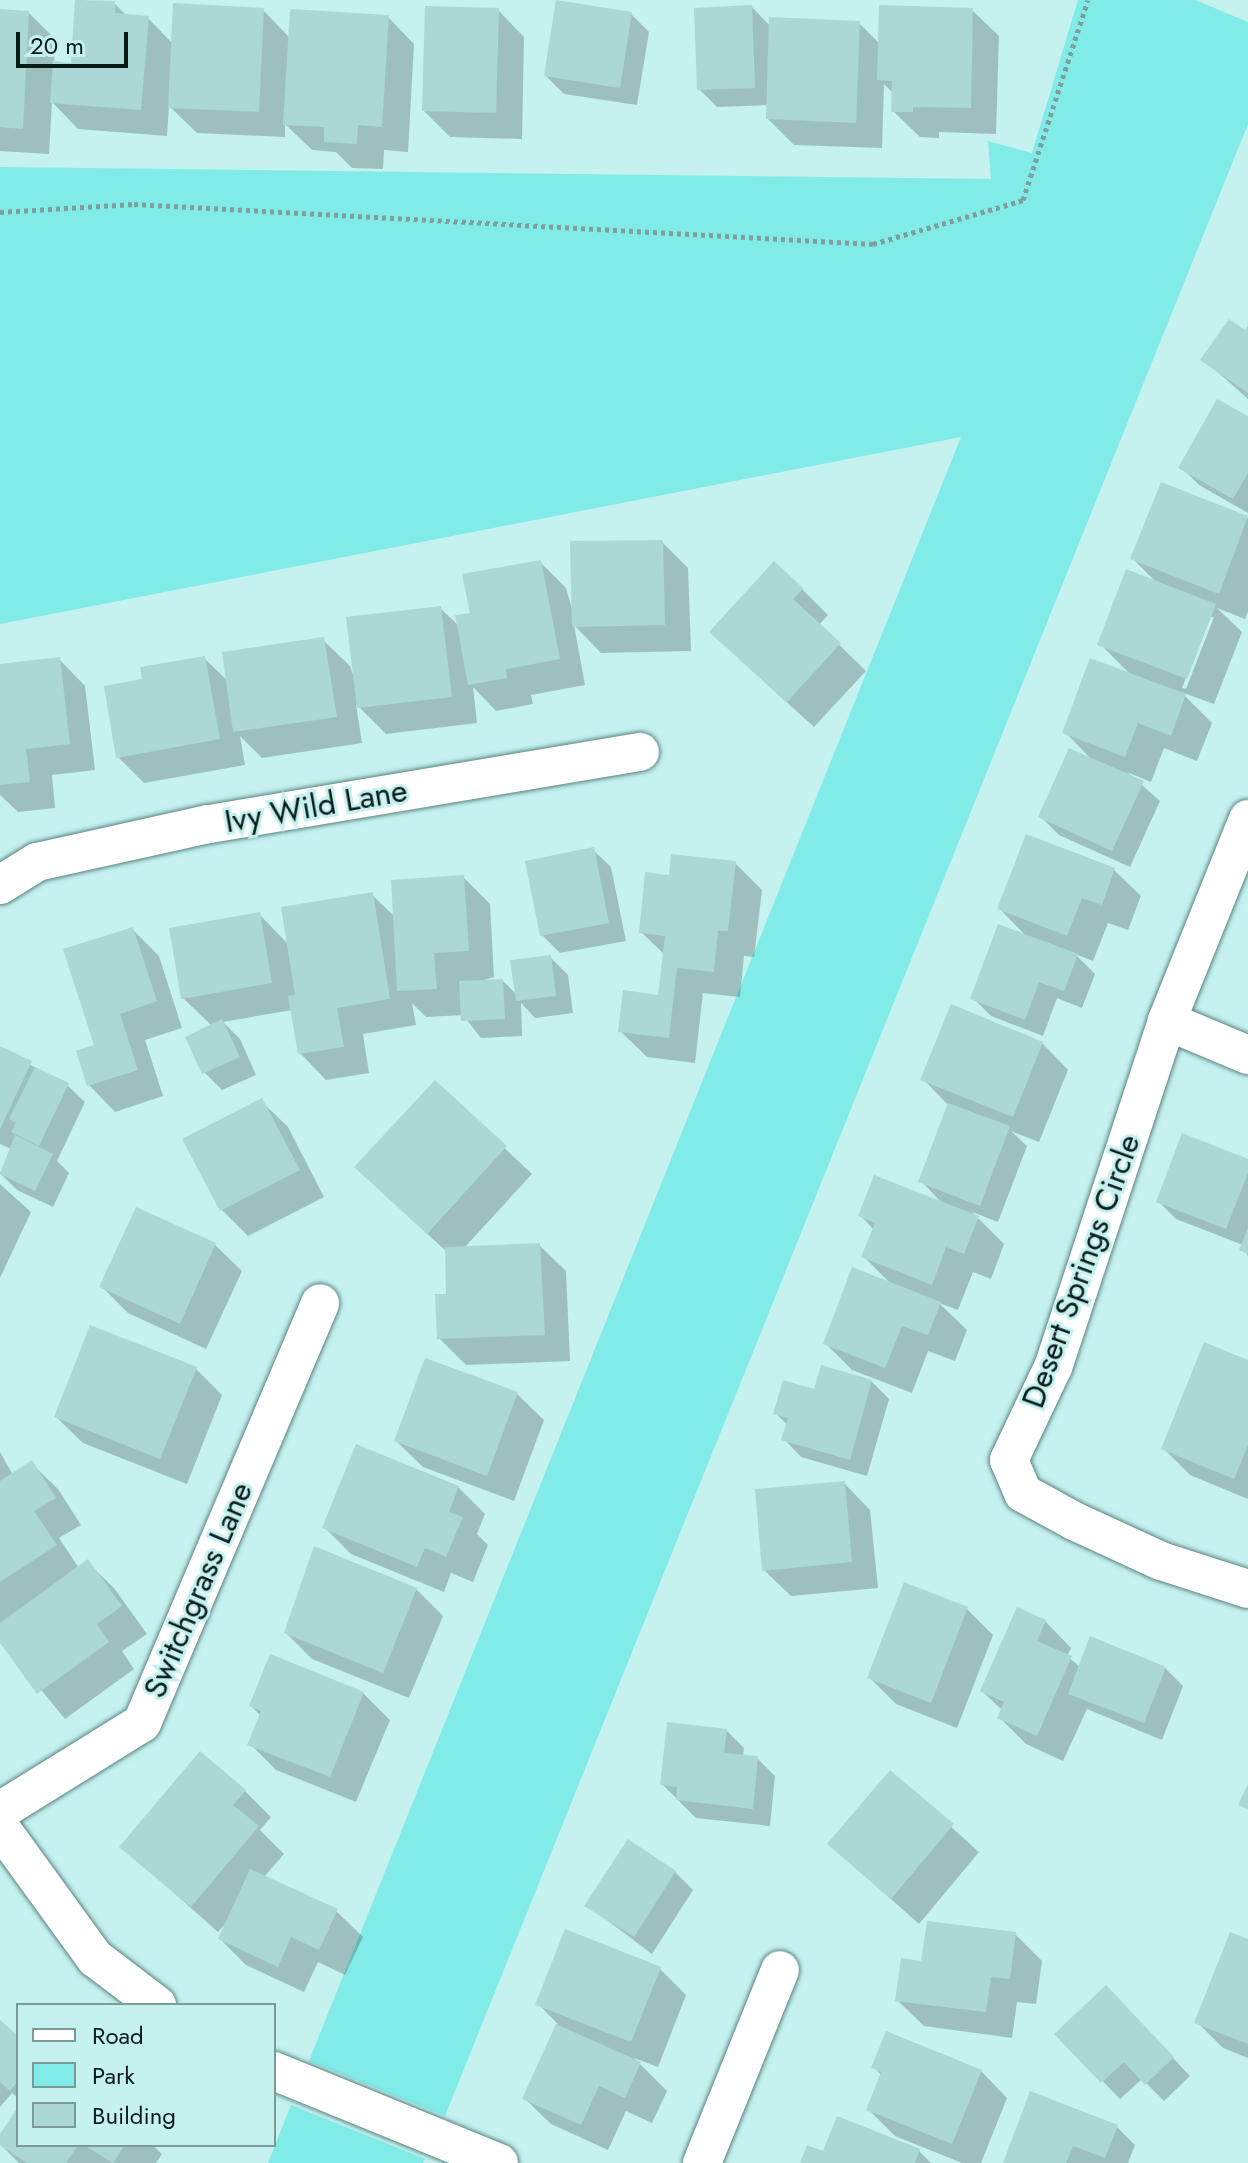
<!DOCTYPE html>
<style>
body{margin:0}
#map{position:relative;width:1248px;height:2163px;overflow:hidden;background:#c5f1ef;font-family:Jost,sans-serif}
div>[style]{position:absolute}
.green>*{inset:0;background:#80ebe7}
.shadow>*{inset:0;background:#0003}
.building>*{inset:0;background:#abd7d5}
.path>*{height:5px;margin-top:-2.5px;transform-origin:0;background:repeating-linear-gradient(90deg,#7d9f9d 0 4px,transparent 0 8px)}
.roads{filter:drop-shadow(0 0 2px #598381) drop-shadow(0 0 2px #598381)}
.minor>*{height:38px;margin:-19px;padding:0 19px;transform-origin:19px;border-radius:19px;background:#fff}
span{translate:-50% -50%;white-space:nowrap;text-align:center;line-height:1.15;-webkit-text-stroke:6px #c5f1ef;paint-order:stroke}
.street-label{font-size:32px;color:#0a1b1a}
.legend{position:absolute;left:16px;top:2003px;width:260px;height:144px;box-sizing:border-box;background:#c5f1ef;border:2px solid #7a9b9a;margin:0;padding:10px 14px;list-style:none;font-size:24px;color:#0a1b1a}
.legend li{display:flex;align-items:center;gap:16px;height:40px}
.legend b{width:40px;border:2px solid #7a9b9a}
.scale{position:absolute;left:16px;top:32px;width:112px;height:36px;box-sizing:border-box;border:4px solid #0a1b1a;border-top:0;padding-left:10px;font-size:24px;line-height:28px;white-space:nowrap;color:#0a1b1a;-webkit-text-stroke:6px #c5f1ef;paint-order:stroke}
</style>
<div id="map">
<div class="green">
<i style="clip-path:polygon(1078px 0,1195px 0,1248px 22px,1248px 124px,445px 2116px,309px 2061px,961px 437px,0 624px,0 167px,991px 179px,988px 141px,1032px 153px)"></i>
<i style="clip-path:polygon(291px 2105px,425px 2159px,423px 2163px,268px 2163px)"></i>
</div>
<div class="shadow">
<i style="clip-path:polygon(77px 0,114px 3px,128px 17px,148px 18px,173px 44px,263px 10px,290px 38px,388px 17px,414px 44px,408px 152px,384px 150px,383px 169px,352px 168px,336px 152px,312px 150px,285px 124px,285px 137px,197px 133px,169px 106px,167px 136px,78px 129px,52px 102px,49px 154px,0 151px,0 11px,29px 13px,55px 39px,54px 63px,73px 65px)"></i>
<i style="clip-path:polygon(752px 7px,771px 27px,859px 23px,880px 44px,972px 10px,999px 36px,996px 134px,939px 132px,939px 138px,920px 137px,893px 111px,894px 94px,884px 84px,882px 148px,794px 145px,768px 119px,768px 105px,717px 107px,699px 89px)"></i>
<i style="clip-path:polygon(498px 10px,524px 37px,522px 139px,450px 137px,424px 111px)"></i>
<i style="clip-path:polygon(631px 14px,649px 32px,637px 105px,564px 94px,546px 76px)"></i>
<i style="clip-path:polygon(1248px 329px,1248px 399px,1203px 359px)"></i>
<i style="clip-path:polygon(1248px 418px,1248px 513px,1199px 485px,1181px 467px)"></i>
<i style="clip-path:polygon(evenodd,1162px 484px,1248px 518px,1248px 611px,1245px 619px,1217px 608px,1242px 632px,1214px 704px,1181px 692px,1212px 723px,1197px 761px,1164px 748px,1151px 782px,1127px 772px,1160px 801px,1130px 867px,1059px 835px,1041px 817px,1092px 760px,1065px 732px,1131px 675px,1100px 644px,1158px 584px,1132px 558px,1162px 484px,1209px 617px,1214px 617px,1186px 689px,1182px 688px,1209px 617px)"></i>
<i style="clip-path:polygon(662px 542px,688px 568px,691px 651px,601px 653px,574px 625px,585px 685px,531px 695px,533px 704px,496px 711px,473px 687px,477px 723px,386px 734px,356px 704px,362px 743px,262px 758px,240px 736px,245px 765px,144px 783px,118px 757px,144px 681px,204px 658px,228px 681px,323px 640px,350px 666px,357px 687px,440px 608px,459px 626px,540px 562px,566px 588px,574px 616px)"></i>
<i style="clip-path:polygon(802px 589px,828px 615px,819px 625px,866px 671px,814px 727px,738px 658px)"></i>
<i style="clip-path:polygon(59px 659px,85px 686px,95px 770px,52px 775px,55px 808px,18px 812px,0 795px,0 666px)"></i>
<i style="clip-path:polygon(1027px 836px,1114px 870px,1141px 896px,1128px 930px,1108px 923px,1093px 961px,1075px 954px,1095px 974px,1082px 1008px,1057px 998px,1043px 1036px,991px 1016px,973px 998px,1028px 938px,999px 908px)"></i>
<i style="clip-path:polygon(593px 850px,611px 867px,626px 941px,560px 953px,542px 935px)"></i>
<i style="clip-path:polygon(735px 863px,762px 890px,754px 957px,744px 956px,740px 997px,703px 993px,695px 1063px,647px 1057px,620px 1031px,660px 997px,665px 955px,641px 932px,671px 877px)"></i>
<i style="clip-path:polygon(463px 877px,490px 904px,494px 977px,478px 982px,503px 981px,517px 995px,550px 957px,568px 975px,573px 1013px,535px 1018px,521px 1003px,522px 1036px,481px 1038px,463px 1015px,426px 1017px,412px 1003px,416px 1025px,363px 1034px,369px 1073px,326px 1080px,300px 1053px,292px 1010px,223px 1022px,240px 1039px,256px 1075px,222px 1090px,204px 1072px,212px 1026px,183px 998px,259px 914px,289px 945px,372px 895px,395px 917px)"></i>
<i style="clip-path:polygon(132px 929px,159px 956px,182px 1028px,145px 1040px,163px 1096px,115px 1112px,89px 1085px)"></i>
<i style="clip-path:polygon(1042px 1043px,1068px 1070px,1039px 1142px,1011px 1131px,1027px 1146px,998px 1222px,972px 1212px,1004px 1244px,991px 1279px,973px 1272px,958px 1310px,939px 1303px,967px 1330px,955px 1361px,928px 1351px,912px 1393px,852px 1370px,825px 1343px,891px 1284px,863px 1256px,874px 1230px,860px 1215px,944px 1205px,921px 1181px,949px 1106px,923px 1079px)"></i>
<i style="clip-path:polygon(0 1048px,67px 1085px,85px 1102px,57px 1161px,69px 1173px,53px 1207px,17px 1190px,0 1173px,11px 1149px,0 1144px)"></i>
<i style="clip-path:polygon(435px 1083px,532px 1174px,464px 1248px,539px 1245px,566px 1271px,570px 1361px,466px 1365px,439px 1338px,449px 1296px,447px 1252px,383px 1193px)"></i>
<i style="clip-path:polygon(261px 1101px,288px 1127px,324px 1197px,248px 1236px,222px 1210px)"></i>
<i style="clip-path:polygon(1248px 1161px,1248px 1257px,1243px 1245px,1176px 1219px,1158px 1201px)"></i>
<i style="clip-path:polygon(0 1184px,31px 1212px,0 1278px)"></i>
<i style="clip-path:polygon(137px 1209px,215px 1245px,242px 1271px,206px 1349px,128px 1313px,102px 1287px)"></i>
<i style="clip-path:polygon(426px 1360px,517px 1394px,544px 1420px,514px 1501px,423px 1467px,396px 1441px)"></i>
<i style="clip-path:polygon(1248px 1362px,1248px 1499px,1190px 1475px,1164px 1449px)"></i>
<i style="clip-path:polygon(196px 1369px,222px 1395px,187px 1484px,83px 1443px,56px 1417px)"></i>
<i style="clip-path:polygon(871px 1381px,889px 1399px,867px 1476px,801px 1457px,784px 1439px,788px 1425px,775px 1413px,815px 1392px)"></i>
<i style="clip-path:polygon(0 1452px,13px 1475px,31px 1463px,58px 1489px,81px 1525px,59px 1538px,79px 1568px,87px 1562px,114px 1588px,147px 1634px,122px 1651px,134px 1669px,65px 1719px,0 1640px)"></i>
<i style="clip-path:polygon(844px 1483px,870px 1510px,878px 1588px,791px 1596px,764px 1570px)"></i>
<i style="clip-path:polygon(458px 1487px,485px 1514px,477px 1534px,488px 1545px,473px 1582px,451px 1573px,444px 1592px,351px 1554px,324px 1527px)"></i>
<i style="clip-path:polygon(315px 1549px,416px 1589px,443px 1616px,409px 1698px,312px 1659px,286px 1633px)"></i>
<i style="clip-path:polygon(967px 1609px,993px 1635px,957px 1728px,896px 1704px,869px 1677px)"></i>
<i style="clip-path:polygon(1045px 1621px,1071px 1648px,1067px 1656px,1080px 1667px,1165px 1668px,1183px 1686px,1162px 1740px,1087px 1709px,1063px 1761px,1026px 1744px,1000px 1718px,1003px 1711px,982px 1691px)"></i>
<i style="clip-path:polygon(363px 1693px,390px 1720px,356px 1802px,276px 1770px,250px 1744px,261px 1716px,251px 1706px)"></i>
<i style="clip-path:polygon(726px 1730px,744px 1748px,743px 1757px,757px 1758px,775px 1776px,770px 1826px,696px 1818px,662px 1784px)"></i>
<i style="clip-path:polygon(890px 1772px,979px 1852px,919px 1924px,829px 1844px)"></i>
<i style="clip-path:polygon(245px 1791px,271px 1817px,260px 1830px,284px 1854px,264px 1877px,336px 1911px,363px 1937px,345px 1975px,318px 1962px,304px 1992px,246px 1965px,220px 1939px,226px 1923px,218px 1932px,122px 1847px)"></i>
<i style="clip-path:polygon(675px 1872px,693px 1890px,652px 1954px,587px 1905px)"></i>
<i style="clip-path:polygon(1015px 1934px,1042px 1961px,1036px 2004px,1017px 2002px,1012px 2038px,924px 2026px,897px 2000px,923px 1963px)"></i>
<i style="clip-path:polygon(1248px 1941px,1248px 2058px,1223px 2048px,1197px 2022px)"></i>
<i style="clip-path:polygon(660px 1969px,686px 1995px,658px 2067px,634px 2058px,667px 2091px,652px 2123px,626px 2111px,608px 2150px,551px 2124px,524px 2098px,558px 2024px,538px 2004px)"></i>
<i style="clip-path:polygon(1123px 2005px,1190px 2076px,1164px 2101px,1142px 2079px,1120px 2099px,1057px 2034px)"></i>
<i style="clip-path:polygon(0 2022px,18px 2038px,18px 2098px,12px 2093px,0 2107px)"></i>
<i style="clip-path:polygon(874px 2067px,981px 2071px,1007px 2098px,981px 2163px,962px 2163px,895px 2136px,869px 2110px,882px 2076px)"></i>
<i style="clip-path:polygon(18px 2111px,18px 2145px,153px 2145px,162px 2154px,156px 2163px,19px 2163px,0 2144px)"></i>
<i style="clip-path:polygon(1117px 2127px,1135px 2145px,1128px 2163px,1005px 2163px)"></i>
<i style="clip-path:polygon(919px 2151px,931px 2163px,802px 2163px,824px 2154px)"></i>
</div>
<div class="building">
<i style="clip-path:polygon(75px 0,115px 1px,115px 13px,149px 16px,141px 110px,50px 103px,53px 61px,71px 63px)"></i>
<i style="clip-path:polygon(556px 0,632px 12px,620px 88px,544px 76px)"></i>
<i style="clip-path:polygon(173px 3px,264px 8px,259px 112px,168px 108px)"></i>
<i style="clip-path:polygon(752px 5px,755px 88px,697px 90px,694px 8px)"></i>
<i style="clip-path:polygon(879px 5px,973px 8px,971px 108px,913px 107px,913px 112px,891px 112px,892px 81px,877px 80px)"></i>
<i style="clip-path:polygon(425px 6px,499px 8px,496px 113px,422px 111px)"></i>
<i style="clip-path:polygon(0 9px,29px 11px,23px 129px,0 127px)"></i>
<i style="clip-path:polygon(290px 9px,389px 15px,382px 127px,358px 125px,357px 144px,324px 142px,324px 127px,283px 125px)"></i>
<i style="clip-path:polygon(769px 17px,860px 21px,856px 123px,766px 119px)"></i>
<i style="clip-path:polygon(1229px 319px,1245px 330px,1248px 325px,1248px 393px,1200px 360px)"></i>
<i style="clip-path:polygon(1217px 399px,1248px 416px,1248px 473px,1233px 499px,1178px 468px)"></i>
<i style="clip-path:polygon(1161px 482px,1248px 516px,1219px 594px,1130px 559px)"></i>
<i style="clip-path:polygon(663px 540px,665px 625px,572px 627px,570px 541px)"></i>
<i style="clip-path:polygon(541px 560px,560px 659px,506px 669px,507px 678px,468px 685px,455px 615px,470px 613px,462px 574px)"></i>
<i style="clip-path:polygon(774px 561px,803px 588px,793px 599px,841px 643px,787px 702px,709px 632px)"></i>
<i style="clip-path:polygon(1126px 569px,1216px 604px,1187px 679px,1097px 645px)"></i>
<i style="clip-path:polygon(441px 606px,452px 697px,357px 708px,346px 617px)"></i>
<i style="clip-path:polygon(324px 637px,337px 717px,233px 732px,222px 652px)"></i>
<i style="clip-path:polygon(205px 656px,220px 739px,116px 758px,104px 686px,142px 679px,140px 667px)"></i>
<i style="clip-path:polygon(60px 657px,70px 744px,26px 749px,30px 782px,0 785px,0 664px)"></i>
<i style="clip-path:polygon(1090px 658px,1186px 694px,1171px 736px,1138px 723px,1125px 757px,1062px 733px)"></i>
<i style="clip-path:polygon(1069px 748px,1144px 781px,1112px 851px,1038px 817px)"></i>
<i style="clip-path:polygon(1026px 834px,1115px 868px,1102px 905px,1082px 898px,1067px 936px,997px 909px)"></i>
<i style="clip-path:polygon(594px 847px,609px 923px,540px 936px,525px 861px)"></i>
<i style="clip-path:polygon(671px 854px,736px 861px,728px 931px,718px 931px,714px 972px,677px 968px,669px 1038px,618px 1032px,623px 990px,658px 995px,665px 936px,639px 933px,645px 872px,669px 875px)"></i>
<i style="clip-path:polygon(464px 875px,469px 951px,434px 953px,437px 989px,397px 991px,391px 880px)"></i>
<i style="clip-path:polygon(373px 892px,390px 999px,337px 1008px,344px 1047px,298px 1054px,288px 996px,295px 995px,281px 907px)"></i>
<i style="clip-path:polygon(260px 912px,272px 983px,181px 999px,169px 928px)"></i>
<i style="clip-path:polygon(998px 924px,1078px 954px,1064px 991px,1039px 982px,1025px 1020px,970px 999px)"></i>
<i style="clip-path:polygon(133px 927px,157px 1001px,120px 1014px,138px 1070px,87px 1086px,76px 1051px,94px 1045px,63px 949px)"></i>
<i style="clip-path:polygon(551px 955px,556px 996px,516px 1001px,510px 960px)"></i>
<i style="clip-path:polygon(503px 979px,505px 1019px,461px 1021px,459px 981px)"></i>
<i style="clip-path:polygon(951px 1004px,1043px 1042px,1013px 1117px,920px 1080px)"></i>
<i style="clip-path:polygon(222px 1019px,240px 1057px,202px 1074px,185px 1037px)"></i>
<i style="clip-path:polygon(0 1046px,32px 1061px,0 1129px)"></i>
<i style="clip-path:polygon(35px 1067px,69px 1083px,39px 1146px,11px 1132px,16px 1123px,9px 1119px)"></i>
<i style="clip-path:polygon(435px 1080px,507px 1146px,427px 1234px,354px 1167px)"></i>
<i style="clip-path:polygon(262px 1098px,300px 1170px,220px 1211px,182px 1139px)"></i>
<i style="clip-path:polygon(948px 1103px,1010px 1126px,980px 1206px,918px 1182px)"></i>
<i style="clip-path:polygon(1182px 1133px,1248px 1159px,1248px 1173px,1226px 1229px,1156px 1202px)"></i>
<i style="clip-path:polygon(15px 1135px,53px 1154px,35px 1191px,0 1174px)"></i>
<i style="clip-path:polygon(874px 1175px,979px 1216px,964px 1254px,946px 1247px,932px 1285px,861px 1257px,875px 1223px,858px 1216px)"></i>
<i style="clip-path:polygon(136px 1207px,216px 1243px,180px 1324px,99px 1287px)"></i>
<i style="clip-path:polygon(1248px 1228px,1248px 1254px,1239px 1250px)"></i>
<i style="clip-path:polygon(540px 1243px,545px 1335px,437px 1339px,435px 1294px,446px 1294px,445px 1247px)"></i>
<i style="clip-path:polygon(852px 1267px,941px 1302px,928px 1335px,902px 1326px,885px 1368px,823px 1344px)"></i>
<i style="clip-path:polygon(90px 1325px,197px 1367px,160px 1459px,54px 1417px)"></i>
<i style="clip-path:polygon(1204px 1342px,1248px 1360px,1248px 1445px,1234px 1479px,1161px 1449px)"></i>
<i style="clip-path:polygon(425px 1358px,518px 1392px,487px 1476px,394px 1441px)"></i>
<i style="clip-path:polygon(821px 1365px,872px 1380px,850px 1460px,781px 1440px,788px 1418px,773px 1414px,783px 1380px,814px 1389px)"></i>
<i style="clip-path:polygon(356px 1444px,459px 1486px,449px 1512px,463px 1517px,446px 1557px,425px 1548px,417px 1567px,322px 1528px)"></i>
<i style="clip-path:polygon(32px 1460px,56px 1498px,34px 1511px,57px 1545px,0 1582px,0 1481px)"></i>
<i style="clip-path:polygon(845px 1481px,852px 1562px,762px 1571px,755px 1489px)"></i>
<i style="clip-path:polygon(314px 1546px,417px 1588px,383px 1673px,284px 1633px)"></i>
<i style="clip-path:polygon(88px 1559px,122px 1606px,97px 1624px,109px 1642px,37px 1694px,0 1643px,0 1623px)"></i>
<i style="clip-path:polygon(904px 1582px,968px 1607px,931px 1703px,867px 1678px)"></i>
<i style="clip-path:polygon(1017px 1607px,1046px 1620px,1037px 1641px,1072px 1656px,1037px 1736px,997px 1718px,1004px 1702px,980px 1691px)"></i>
<i style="clip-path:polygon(1090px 1636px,1166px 1667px,1144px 1723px,1068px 1694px)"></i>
<i style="clip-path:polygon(270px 1654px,364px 1692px,330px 1777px,247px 1745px,261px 1711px,249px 1706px)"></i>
<i style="clip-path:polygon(667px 1722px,727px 1729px,724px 1753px,758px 1756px,753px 1809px,676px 1800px,677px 1787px,660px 1785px)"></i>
<i style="clip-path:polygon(200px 1751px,246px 1790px,233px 1805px,259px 1826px,191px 1907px,119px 1847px)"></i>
<i style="clip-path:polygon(890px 1770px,954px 1824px,891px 1899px,827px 1844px)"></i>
<i style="clip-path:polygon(1248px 1784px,1248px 1809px,1238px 1805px)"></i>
<i style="clip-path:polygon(628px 1839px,676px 1871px,634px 1937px,584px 1906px)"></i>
<i style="clip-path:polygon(250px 1869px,338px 1909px,319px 1950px,291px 1937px,278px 1967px,218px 1939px)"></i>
<i style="clip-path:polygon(927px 1921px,1016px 1932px,1010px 1979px,991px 1977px,986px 2012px,895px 2001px,901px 1958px,921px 1961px)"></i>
<i style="clip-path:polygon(565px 1929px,661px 1967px,631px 2042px,535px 2005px)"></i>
<i style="clip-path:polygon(1230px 1932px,1248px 1939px,1248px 2044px,1194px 2023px)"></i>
<i style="clip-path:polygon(1106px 1985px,1174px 2057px,1145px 2085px,1124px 2062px,1101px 2083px,1054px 2034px)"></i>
<i style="clip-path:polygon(0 2020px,18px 2036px,18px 2081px,10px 2091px,0 2082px)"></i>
<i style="clip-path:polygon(556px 2024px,641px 2062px,625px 2098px,599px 2086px,581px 2125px,522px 2099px)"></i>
<i style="clip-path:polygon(886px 2031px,982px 2070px,952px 2144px,866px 2110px,881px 2072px,871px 2068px)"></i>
<i style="clip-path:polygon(1030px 2091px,1118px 2125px,1105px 2158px,1073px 2146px,1066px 2163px,1003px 2163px)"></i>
<i style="clip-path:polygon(18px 2107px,18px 2145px,78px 2145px,66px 2163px,27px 2163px,0 2145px,0 2134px)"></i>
<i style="clip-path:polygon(837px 2116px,920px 2149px,915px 2163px,800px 2163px,807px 2145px,823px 2151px)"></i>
<i style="clip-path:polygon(84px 2145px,125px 2145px,113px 2163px)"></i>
</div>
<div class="path">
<i style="left:0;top:212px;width:134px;rotate:-3.4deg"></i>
<i style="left:134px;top:204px;width:740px;rotate:3.1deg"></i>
<i style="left:873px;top:244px;width:156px;rotate:-16.3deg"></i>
<i style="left:1023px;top:200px;width:210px;rotate:-72deg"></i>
</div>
<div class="roads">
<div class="minor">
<i style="left:1248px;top:819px;width:218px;rotate:111.9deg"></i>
<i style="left:1167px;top:1021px;width:364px;rotate:108.2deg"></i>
<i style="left:1053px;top:1367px;width:103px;rotate:115.3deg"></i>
<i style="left:1009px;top:1460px;width:36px;rotate:67deg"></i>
<i style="left:1023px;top:1493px;width:58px;rotate:28.8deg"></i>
<i style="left:1074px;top:1521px;width:96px;rotate:24.7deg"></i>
<i style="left:1161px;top:1561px;width:91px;rotate:17.8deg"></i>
<i style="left:0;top:885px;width:44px;rotate:-31.9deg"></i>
<i style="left:37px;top:862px;width:176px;rotate:-12.5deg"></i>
<i style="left:209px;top:824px;width:437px;rotate:-9.5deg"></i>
<i style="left:1167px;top:1021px;width:88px;rotate:22.8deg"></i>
<i style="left:0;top:1811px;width:167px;rotate:-31.8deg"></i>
<i style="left:142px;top:1723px;width:456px;rotate:-67deg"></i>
<i style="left:0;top:1827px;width:162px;rotate:54.1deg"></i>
<i style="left:95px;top:1958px;width:78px;rotate:37.2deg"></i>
<i style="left:274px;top:2071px;width:243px;rotate:22.2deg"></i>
<i style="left:702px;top:2163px;width:208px;rotate:-68deg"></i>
</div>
</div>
<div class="street-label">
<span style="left:316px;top:806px;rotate:-10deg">Ivy Wild Lane</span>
<span style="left:1081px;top:1271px;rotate:-70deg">Desert Springs Circle</span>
<span style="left:198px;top:1590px;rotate:-67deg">Switchgrass Lane</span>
</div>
<ul class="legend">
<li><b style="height:10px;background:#fff"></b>Road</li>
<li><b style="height:22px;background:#80ebe7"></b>Park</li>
<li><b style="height:22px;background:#abd7d5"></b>Building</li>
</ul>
<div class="scale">20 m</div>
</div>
